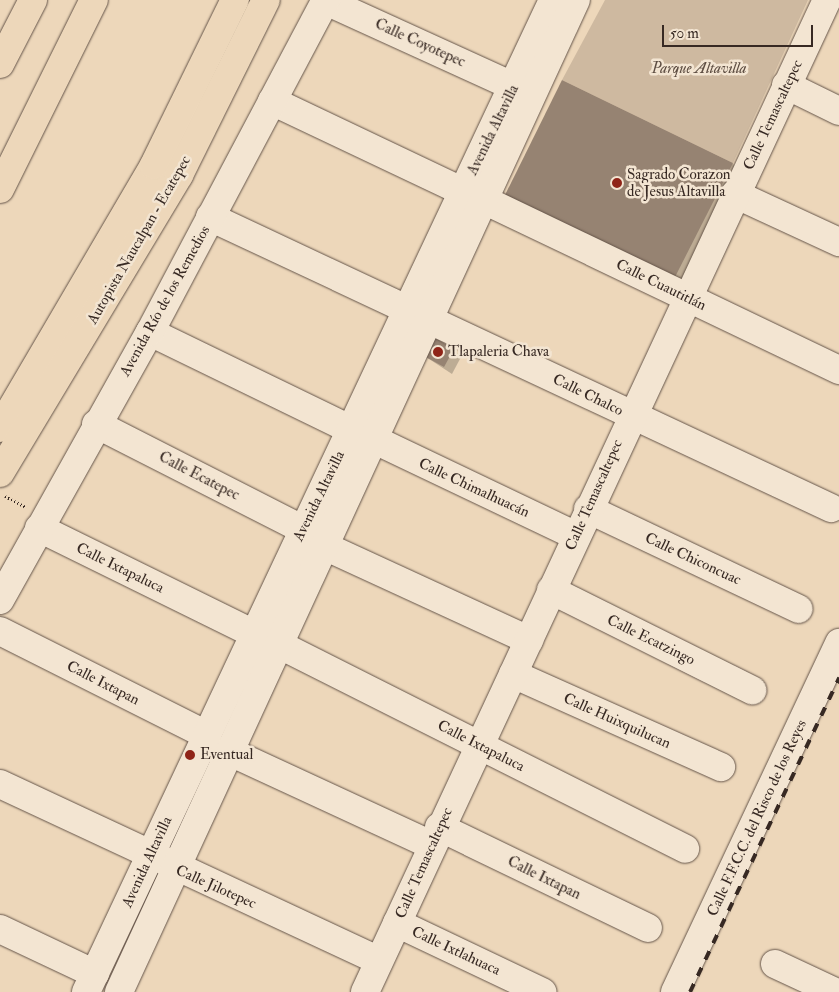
<!DOCTYPE html>
<meta charset="utf-8">
<style>
body{margin:0}
#map{position:relative;width:839px;height:992px;overflow:hidden;background:#edd7ba;font-family:"IM FELL Double Pica",serif}
div>[style]{position:absolute}
.green>*{inset:0;background:#ceb9a0}
.shadow>*{inset:0;background:#0003}
.building>*{inset:0;background:#968372}
.path>*{height:3px;margin-top:-1.5px;transform-origin:0;background:repeating-linear-gradient(90deg,#372923 0 1px,transparent 0 3.5px)}
.roads{filter:drop-shadow(0 0 1px #645449) drop-shadow(0 0 1px #645449)}
.minor>*{height:28px;margin:-14px;padding:0 14px;transform-origin:14px;border-radius:14px;background:#f3e5d2}
.highway>*{height:28px;margin:-14px;padding:0 14px;transform-origin:14px;border-radius:14px;background:#edd7ba}
.rail>*{height:4px;margin-top:-2px;transform-origin:0;background:repeating-linear-gradient(90deg,#372923 0 9px,transparent 0 18px)}
.dots>*{width:14px;height:14px;translate:-50% -50%;box-sizing:border-box;border:2px solid #f3e5d2;border-radius:50%}
span{translate:-50% -50%;white-space:nowrap;text-align:center;line-height:1.15;-webkit-text-stroke:5px #f3e5d2;paint-order:stroke}
.street-label{font-size:15px;color:#372923}
.park-label{font-size:15px;color:#5d4d42;font-style:italic}
.poi-label{font-size:15px;color:#372923}
.left{translate:0 -50%;text-align:left}
.scale{position:absolute;left:662px;top:25px;width:151px;height:22px;box-sizing:border-box;border:2px solid #372923;border-top:0;padding-left:6px;font-size:15px;line-height:18px;white-space:nowrap;color:#372923;-webkit-text-stroke:4px #f3e5d2;paint-order:stroke}
</style>
<div id="map">
<div class="green">
<i style="clip-path:polygon(605px 0,808px 0,733px 163px,562px 80px)"></i>
</div>
<div class="shadow">
<i style="clip-path:polygon(562px 82px,733px 164px,748px 179px,690px 293px,518px 218px)"></i>
<i style="clip-path:polygon(454px 350px,461px 357px,452px 374px,423px 355px)"></i>
</div>
<div class="building">
<i style="clip-path:polygon(562px 80px,733px 163px,674px 279px,501px 203px)"></i>
<i style="clip-path:polygon(432px 336px,454px 349px,444px 367px,422px 355px)"></i>
</div>
<div class="path">
<i style="left:5px;top:496px;width:24px;rotate:28deg"></i>
</div>
<div class="roads">
<div class="minor">
<i style="left:326px;top:1px;width:208px;rotate:24.5deg"></i>
<i style="left:786px;top:85px;width:59px;rotate:26.1deg"></i>
<i style="left:272px;top:101px;width:212px;rotate:25.4deg"></i>
<i style="left:735px;top:194px;width:115px;rotate:24.8deg"></i>
<i style="left:484px;top:200px;width:394px;rotate:25.6deg"></i>
<i style="left:210px;top:217px;width:686px;rotate:25.11deg"></i>
<i style="left:150px;top:332px;width:225px;rotate:25.9deg"></i>
<i style="left:96px;top:424px;width:231px;rotate:27deg"></i>
<i style="left:373px;top:439px;width:225px;rotate:25.5deg"></i>
<i style="left:588px;top:509px;width:233px;rotate:25.4deg"></i>
<i style="left:39px;top:528px;width:240px;rotate:26.2deg"></i>
<i style="left:322px;top:545px;width:228px;rotate:24.7deg"></i>
<i style="left:551px;top:590px;width:225px;rotate:26.5deg"></i>
<i style="left:0;top:600px;width:307px;rotate:-60.8deg"></i>
<i style="left:150px;top:332px;width:376px;rotate:-62.1deg"></i>
<i style="left:0;top:631px;width:232px;rotate:26.7deg"></i>
<i style="left:276px;top:643px;width:458px;rotate:26.7deg"></i>
<i style="left:513px;top:674px;width:228px;rotate:24.1deg"></i>
<i style="left:228px;top:751px;width:224px;rotate:24.8deg"></i>
<i style="left:0;top:784px;width:418px;rotate:25deg"></i>
<i style="left:439px;top:827px;width:232px;rotate:25.8deg"></i>
<i style="left:397px;top:923px;width:161px;rotate:25.4deg"></i>
<i style="left:0;top:929px;width:105px;rotate:25.3deg"></i>
<i style="left:775px;top:964px;width:66px;rotate:25deg"></i>
<i style="left:86px;top:992px;width:1096px;rotate:-64.79deg"></i>
<i style="left:119px;top:992px;width:1092px;rotate:-65.27deg"></i>
<i style="left:365px;top:992px;width:1094px;rotate:-65.03deg"></i>
<i style="left:675px;top:992px;width:386px;rotate:-64.8deg"></i>
</div>
<div class="highway">
<i style="left:0;top:64px;width:72px;rotate:-62.7deg"></i>
<i style="left:0;top:189px;width:211px;rotate:-63.6deg"></i>
<i style="left:0;top:428px;width:305px;rotate:-59.6deg"></i>
<i style="left:154px;top:165px;width:184px;rotate:-63.9deg"></i>
<i style="left:0;top:473px;width:348px;rotate:-59deg"></i>
<i style="left:179px;top:175px;width:195px;rotate:-63.6deg"></i>
</div>
</div>
<div class="rail">
<i style="left:690px;top:992px;width:348px;rotate:-64.6deg"></i>
</div>
<div class="dots">
<i style="left:617px;top:183px;background:#8f2418"></i>
<i style="left:438px;top:352px;background:#8f2418"></i>
<i style="left:190px;top:755px;background:#8f2418"></i>
</div>
<div class="street-label">
<span style="left:420px;top:43px;rotate:24deg">Calle Coyotepec</span>
<span style="left:773px;top:115px;rotate:-65deg">Calle Temascaltepec</span>
<span style="left:493px;top:130px;rotate:-64deg">Avenida Altavilla</span>
<span style="left:139px;top:240px;rotate:-60deg">Autopista Naucalpan - Ecatepec</span>
<span style="left:661px;top:285px;rotate:26deg">Calle Cuautitlán</span>
<span style="left:165px;top:301px;rotate:-61deg">Avenida Río de los Remedios</span>
<span style="left:588px;top:395px;rotate:26deg">Calle Chalco</span>
<span style="left:199px;top:476px;rotate:27deg">Calle Ecatepec</span>
<span style="left:474px;top:488px;rotate:25deg">Calle Chimalhuacán</span>
<span style="left:594px;top:495px;rotate:-66deg">Calle Temascaltepec</span>
<span style="left:319px;top:496px;rotate:-64deg">Avenida Altavilla</span>
<span style="left:693px;top:559px;rotate:25deg">Calle Chiconcuac</span>
<span style="left:120px;top:568px;rotate:26deg">Calle Ixtapaluca</span>
<span style="left:651px;top:640px;rotate:26deg">Calle Ecatzingo</span>
<span style="left:103px;top:683px;rotate:27deg">Calle Ixtapan</span>
<span style="left:617px;top:721px;rotate:24deg">Calle Huixquilucan</span>
<span style="left:481px;top:746px;rotate:27deg">Calle Ixtapaluca</span>
<span style="left:757px;top:818px;rotate:-65deg">Calle F.F.C.C. del Risco de los Reyes</span>
<span style="left:147px;top:862px;rotate:-65deg">Avenida Altavilla</span>
<span style="left:424px;top:863px;rotate:-66deg">Calle Temascaltepec</span>
<span style="left:544px;top:878px;rotate:26deg">Calle Ixtapan</span>
<span style="left:216px;top:887px;rotate:24deg">Calle Jilotepec</span>
<span style="left:456px;top:951px;rotate:25deg">Calle Ixtlahuaca</span>
</div>
<div class="park-label">
<span style="left:699px;top:69px">Parque Altavilla</span>
</div>
<div class="poi-label">
<span class="left" style="left:627px;top:183px">Sagrado Corazon<br>de Jesus Altavilla</span>
<span class="left" style="left:448px;top:352px">Tlapaleria Chava</span>
<span class="left" style="left:200px;top:755px">Eventual</span>
</div>
<div class="scale">50 m</div>
</div>
